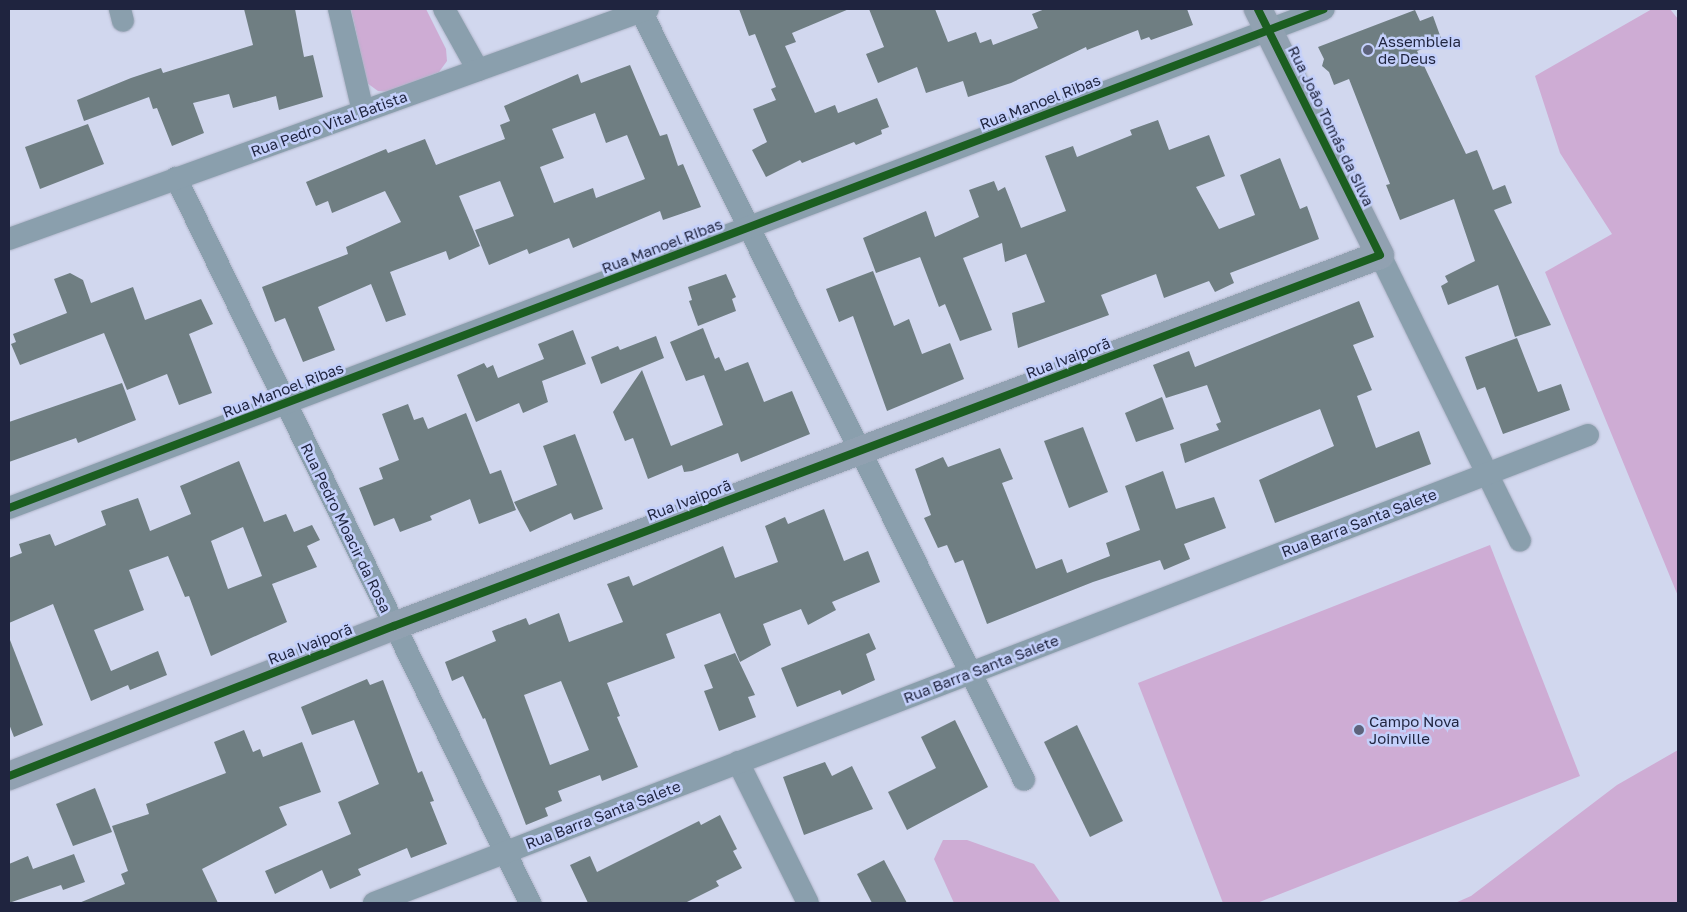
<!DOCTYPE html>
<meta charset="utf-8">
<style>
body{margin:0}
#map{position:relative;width:1687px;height:912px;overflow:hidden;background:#d1d7ee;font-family:"Golos Text",sans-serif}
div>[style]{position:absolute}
.green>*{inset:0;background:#ceacd4}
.building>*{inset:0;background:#6f7e82}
.roads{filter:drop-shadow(0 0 1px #b0b5c9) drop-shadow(0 0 1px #b0b5c9)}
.street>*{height:22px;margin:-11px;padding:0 11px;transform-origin:11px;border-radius:11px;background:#8a9fad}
.secondary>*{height:28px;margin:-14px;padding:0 14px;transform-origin:14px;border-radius:14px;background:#91a1b1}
.cycleway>*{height:8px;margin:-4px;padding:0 4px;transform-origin:4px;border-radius:4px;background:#1b5e20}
.dots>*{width:14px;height:14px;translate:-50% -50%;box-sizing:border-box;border:2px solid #c4d0fb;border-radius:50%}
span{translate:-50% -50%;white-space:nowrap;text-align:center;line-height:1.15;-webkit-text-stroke:5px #c4d0fb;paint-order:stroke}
.poi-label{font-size:15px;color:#1f243f}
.left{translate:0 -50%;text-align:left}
.street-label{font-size:15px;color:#1f243f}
.frame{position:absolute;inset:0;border:10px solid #1f243f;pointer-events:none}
</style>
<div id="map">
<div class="green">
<i style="clip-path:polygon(351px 9px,426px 9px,446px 49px,447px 61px,439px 72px,391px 92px,378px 91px,367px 83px)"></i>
<i style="clip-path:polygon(1652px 9px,1670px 9px,1678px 19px,1678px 596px,1545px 272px,1612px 234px,1560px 153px,1535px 76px)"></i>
<i style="clip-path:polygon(1490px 545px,1580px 776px,1257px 903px,1223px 903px,1138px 683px)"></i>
<i style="clip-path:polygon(1678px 750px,1678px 903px,1455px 903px,1471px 896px,1617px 785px)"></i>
<i style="clip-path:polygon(943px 840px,967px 840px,1034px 864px,1061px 903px,954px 903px,934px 859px)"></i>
</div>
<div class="building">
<i style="clip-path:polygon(244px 9px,295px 9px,304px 57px,313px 55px,323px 97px,279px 110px,276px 96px,233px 108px,229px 94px,193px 103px,204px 133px,172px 146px,157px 108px,153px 109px,149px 97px,84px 121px,77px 100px,131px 78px,161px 68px,163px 73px,253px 45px)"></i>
<i style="clip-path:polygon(739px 9px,849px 9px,792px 33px,796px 42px,785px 46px,815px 113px,835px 105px,838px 113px,877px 98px,889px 127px,881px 130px,882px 134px,856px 145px,854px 142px,802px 163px,800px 160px,766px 177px,752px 150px,767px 142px,753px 109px,776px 100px,771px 89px,776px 87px,755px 34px,749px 36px)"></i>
<i style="clip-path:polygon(869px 9px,935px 9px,948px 42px,976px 32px,980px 43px,991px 39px,993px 45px,1038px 28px,1032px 14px,1045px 9px,1187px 9px,1193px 25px,1151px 40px,1149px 37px,1141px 40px,1138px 30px,1087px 50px,1086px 47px,1011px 83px,968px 97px,963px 81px,926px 93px,917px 67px,878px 83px,866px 54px,884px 47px)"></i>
<i style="clip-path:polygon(1415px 10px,1420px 21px,1433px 16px,1442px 41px,1417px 51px,1466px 154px,1477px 150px,1493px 190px,1505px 185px,1512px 203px,1494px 210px,1551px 325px,1515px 337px,1498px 285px,1448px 305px,1441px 286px,1448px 282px,1445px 276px,1475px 261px,1454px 199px,1400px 220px,1386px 185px,1390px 184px,1349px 79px,1334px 85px,1329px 72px,1322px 66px,1324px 59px,1318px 47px)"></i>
<i style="clip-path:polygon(evenodd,630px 65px,660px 136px,667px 134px,678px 166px,683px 164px,701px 207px,663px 220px,660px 211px,573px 248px,569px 238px,529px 254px,527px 249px,489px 265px,475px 230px,514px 216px,500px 181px,459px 196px,480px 246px,449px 260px,446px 251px,390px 272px,406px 315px,386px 322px,371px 284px,318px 307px,335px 350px,303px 362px,285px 318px,275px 322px,262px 287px,348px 254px,346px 247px,401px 222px,385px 191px,332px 213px,328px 201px,316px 206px,306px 182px,386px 149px,388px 153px,425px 139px,436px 165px,505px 139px,500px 125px,510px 121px,504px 106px,578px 74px,581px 83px,630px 65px,595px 113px,606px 143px,627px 135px,645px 179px,596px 198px,593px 188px,554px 203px,540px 167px,564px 158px,552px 129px,595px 113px)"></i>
<i style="clip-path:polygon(1158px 120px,1169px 150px,1209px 135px,1225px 176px,1196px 187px,1219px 229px,1255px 215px,1240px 175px,1280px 158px,1300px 209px,1307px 206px,1319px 239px,1230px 273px,1234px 283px,1215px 292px,1209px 281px,1164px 298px,1156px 274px,1101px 295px,1109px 315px,1018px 348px,1012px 313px,1045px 302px,1026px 254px,1005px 262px,1002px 243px,963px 258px,992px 330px,960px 341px,945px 304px,939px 307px,920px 257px,876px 273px,863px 238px,926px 211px,935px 237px,979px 217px,969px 190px,994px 181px,998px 191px,1005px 187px,1021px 228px,1066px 211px,1045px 156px,1073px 146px,1077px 157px,1132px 135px,1130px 130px)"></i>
<i style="clip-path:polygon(88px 124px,104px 164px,40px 189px,25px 147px)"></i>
<i style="clip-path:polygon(873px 271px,894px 326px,909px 319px,922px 354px,950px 343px,964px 379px,887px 411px,853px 316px,839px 322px,826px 289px)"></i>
<i style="clip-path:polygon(70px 273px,83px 280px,91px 303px,133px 287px,145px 320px,201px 299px,213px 324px,189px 334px,212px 393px,179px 405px,167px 374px,127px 390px,104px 333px,20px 365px,11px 344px,16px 342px,13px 334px,67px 313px,54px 279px)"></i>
<i style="clip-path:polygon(726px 274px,736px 297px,732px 299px,736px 311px,698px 326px,689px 301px,692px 300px,688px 287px)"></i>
<i style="clip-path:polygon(1359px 301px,1374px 337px,1353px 345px,1372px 390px,1357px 396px,1376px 448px,1419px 431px,1431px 464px,1275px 523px,1259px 480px,1334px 446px,1320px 409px,1185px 463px,1180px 444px,1219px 430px,1216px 424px,1221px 422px,1207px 385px,1166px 398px,1153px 365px,1189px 351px,1195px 367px)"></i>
<i style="clip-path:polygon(703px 328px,715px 359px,719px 357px,725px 371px,748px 362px,764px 402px,792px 391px,810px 434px,741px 462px,738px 453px,692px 471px,684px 472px,682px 465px,648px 479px,633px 438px,625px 441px,613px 412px,642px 370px,671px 446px,723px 425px,704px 375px,686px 381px,670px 342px)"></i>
<i style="clip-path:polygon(573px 330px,586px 364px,542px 381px,548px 402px,523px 413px,519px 403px,476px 422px,457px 375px,484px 363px,487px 368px,493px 365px,498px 378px,544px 359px,538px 344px)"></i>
<i style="clip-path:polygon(656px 336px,664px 358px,601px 384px,591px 357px,618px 346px,620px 350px)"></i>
<i style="clip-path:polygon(1517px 338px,1538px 392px,1561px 384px,1570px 410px,1503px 434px,1485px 387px,1477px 390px,1465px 357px)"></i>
<i style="clip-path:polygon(122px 383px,136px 420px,78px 443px,76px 438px,9px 462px,9px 422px)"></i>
<i style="clip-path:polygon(1162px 397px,1174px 429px,1136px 442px,1125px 413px)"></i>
<i style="clip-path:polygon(408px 404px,414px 420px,423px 417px,428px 429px,466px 413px,490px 474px,501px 470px,516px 510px,479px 524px,470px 499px,430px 516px,432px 520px,400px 532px,394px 518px,374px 526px,359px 488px,383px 479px,379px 468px,399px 460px,382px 414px)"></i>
<i style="clip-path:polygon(1083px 427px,1108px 492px,1069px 508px,1044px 441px)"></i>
<i style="clip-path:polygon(575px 434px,603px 509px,574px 520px,571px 513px,530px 532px,514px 502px,557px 485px,543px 446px)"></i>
<i style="clip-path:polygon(1000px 448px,1013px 479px,1002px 483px,1036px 569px,1062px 559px,1067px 573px,1110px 556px,1106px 543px,1140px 530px,1125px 486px,1163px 471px,1176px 509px,1214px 497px,1226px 528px,1184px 544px,1190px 559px,1164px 570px,1160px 560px,1093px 582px,987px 624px,963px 560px,955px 563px,947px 545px,938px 548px,924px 518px,931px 515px,915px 469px,943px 457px,948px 467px)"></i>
<i style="clip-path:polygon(evenodd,239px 461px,264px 522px,286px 514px,294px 532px,312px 525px,320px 540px,307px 546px,317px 567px,272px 584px,287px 622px,211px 656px,189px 596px,185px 597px,168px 556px,129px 570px,144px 610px,94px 630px,111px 671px,158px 651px,167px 675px,130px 690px,128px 685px,91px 701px,53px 604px,9px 623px,9px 558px,22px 553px,19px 544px,50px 534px,55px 546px,106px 525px,101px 511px,138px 498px,150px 531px,191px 514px,180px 486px,239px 461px,243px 527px,262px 576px,228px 589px,211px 541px,243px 527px)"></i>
<i style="clip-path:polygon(evenodd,824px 509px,844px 561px,868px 551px,880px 582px,832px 602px,836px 610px,808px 625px,801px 609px,763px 624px,771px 645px,740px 662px,720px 613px,666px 634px,675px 658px,607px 683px,620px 716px,617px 717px,638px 767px,602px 781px,600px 775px,558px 791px,562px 801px,545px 808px,548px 816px,526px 825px,485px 718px,483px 719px,463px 676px,452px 681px,445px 662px,496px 641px,492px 631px,526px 618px,529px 625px,559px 613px,569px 642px,623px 622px,607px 584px,629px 576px,633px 586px,723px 546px,735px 578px,778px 562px,765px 526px,785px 517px,788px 524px,824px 509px,561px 681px,589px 750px,550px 765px,524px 695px,561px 681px)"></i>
<i style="clip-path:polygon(869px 633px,876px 649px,866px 654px,875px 680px,842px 695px,840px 690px,797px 707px,781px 668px)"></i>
<i style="clip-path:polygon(10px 640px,43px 725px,14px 737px,9px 724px)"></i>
<i style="clip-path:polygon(735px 653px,755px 695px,748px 697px,756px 717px,719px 731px,704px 691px,713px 688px,704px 665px)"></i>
<i style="clip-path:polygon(367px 679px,370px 685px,383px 680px,418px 773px,422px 771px,434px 801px,430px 802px,447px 844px,411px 858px,407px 848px,358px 869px,361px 875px,330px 889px,322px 870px,275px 894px,265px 871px,351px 834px,338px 802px,379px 784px,354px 720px,312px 735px,301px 707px)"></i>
<i style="clip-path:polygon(955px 720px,988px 787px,907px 830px,888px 792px,936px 768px,921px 737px)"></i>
<i style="clip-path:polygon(1077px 725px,1123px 821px,1090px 837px,1044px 742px)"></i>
<i style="clip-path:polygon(244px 730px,253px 752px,260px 749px,263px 757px,302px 742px,321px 792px,279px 807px,287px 825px,202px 869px,218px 903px,79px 903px,125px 884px,121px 874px,128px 871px,112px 826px,149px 814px,146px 804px,226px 773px,214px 742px)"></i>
<i style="clip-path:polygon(825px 762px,832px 776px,852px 766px,873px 809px,804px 835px,783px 777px)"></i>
<i style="clip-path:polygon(95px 788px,112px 832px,73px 846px,56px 804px)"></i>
<i style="clip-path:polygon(720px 815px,737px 849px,733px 851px,742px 868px,716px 881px,719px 886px,685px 903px,588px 903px,570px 865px,590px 856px,597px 872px,699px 821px,701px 825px)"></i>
<i style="clip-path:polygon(74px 854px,85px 882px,63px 890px,61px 885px,9px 903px,9px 864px,28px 856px,33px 869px)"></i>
<i style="clip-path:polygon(884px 860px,907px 903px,872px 903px,857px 874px)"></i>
</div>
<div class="roads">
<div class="street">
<i style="left:120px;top:9px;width:12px;rotate:76deg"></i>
<i style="left:339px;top:9px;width:105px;rotate:76.8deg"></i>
<i style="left:444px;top:9px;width:70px;rotate:60.9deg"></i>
<i style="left:640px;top:9px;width:861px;rotate:63.52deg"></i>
<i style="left:176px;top:178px;width:807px;rotate:63.97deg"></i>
<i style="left:9px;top:239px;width:679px;rotate:-19.8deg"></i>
<i style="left:1380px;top:255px;width:318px;rotate:63.9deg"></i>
<i style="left:9px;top:508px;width:1406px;rotate:-20.78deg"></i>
<i style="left:738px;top:762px;width:157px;rotate:63.6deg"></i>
<i style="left:374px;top:903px;width:1301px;rotate:-21.08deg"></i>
</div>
<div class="secondary">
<i style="left:9px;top:776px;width:413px;rotate:-21.3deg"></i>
<i style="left:394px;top:626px;width:1053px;rotate:-20.62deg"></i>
<i style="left:1380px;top:255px;width:275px;rotate:-116.4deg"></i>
</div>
</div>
<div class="cycleway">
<i style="left:9px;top:508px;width:1406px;rotate:-20.78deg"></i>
<i style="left:9px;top:776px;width:413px;rotate:-21.3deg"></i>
<i style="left:394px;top:626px;width:1053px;rotate:-20.62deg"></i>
<i style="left:1380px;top:255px;width:275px;rotate:-116.4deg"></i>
</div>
<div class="dots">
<i style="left:1368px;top:50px;background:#5d637c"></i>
<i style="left:1359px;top:730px;background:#5d637c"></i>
</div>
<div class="poi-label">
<span class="left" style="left:1378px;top:50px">Assembleia<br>de Deus</span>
<span class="left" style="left:1369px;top:730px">Campo Nova<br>Joinville</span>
</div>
<div class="street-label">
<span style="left:1040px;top:102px;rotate:-21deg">Rua Manoel Ribas</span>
<span style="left:329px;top:124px;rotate:-20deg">Rua Pedro Vital Batista</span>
<span style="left:1331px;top:126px;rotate:64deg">Rua João Tomás da Silva</span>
<span style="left:662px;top:246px;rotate:-21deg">Rua Manoel Ribas</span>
<span style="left:1068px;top:358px;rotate:-21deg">Rua Ivaiporã</span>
<span style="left:283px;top:390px;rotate:-21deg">Rua Manoel Ribas</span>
<span style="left:689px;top:500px;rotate:-21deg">Rua Ivaiporã</span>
<span style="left:1359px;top:523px;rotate:-21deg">Rua Barra Santa Salete</span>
<span style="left:346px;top:528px;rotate:64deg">Rua Pedro Moacir da Rosa</span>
<span style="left:310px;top:644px;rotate:-21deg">Rua Ivaiporã</span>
<span style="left:981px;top:669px;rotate:-21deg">Rua Barra Santa Salete</span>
<span style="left:603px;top:815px;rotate:-21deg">Rua Barra Santa Salete</span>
</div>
<div class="frame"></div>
</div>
